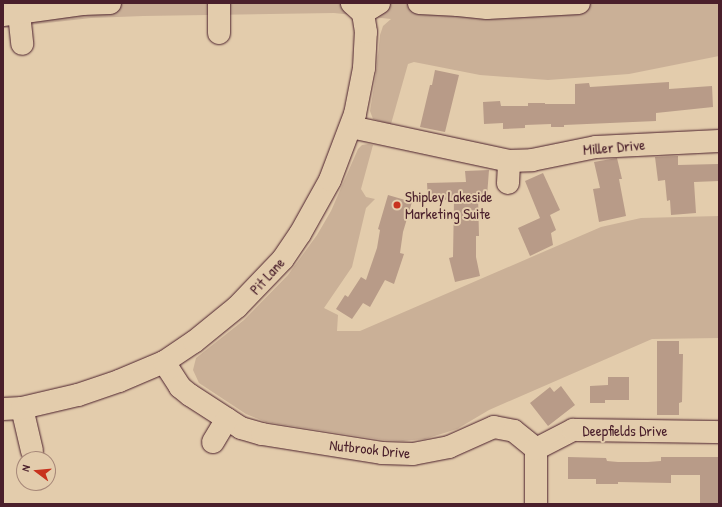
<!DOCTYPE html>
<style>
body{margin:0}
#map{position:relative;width:722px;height:507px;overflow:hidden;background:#e3ccac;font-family:"Patrick Hand",sans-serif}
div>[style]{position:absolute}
.green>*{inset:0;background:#cab097}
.building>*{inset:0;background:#b89b88}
.roads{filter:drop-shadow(0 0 1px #4a1f2b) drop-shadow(0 0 1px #4a1f2b)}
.minor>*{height:22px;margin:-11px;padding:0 11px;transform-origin:11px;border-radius:11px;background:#e3ccac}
.dots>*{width:11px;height:11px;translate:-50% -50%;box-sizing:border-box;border:2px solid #e3ccac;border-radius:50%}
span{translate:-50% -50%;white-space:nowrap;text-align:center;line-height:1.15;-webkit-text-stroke:4px #e3ccac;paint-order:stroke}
.street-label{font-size:15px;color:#4a1f2b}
.poi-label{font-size:15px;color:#4a1f2b}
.left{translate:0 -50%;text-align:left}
.frame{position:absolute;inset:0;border:4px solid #4a1f2b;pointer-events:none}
.north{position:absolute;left:16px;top:451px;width:40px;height:40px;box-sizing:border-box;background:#e3ccac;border:1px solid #a68778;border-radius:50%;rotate:286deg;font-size:11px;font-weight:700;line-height:16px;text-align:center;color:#4a1f2b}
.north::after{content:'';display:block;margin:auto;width:14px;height:18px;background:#c8321e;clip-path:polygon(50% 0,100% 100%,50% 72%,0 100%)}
</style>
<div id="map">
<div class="green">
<i style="clip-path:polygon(3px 3px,719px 3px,719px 56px,629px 74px,548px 80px,480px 75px,414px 62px,408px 64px,391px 124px,373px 119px,370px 111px,376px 74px,380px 35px,383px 26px,391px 19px,334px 13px,143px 16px,91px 18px,3px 28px)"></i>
<i style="clip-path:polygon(368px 144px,373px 145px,361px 189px,366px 197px,375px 199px,366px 208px,352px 267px,324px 308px,338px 315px,337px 331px,360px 331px,601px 227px,641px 218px,719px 216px,719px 338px,652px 339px,489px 410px,457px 429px,425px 439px,403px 441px,384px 440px,266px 422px,246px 414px,199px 383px,193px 370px,196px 358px,244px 320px,288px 275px,317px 235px,331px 211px,358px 149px,362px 145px)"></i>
</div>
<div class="building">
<i style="clip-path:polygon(435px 70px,459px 75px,445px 132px,420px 127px,430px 85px,432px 85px)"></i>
<i style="clip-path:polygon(669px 82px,669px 89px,712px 86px,713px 107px,656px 113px,656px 121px,564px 125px,564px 127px,551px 127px,551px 124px,525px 125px,525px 128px,503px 129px,503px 123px,484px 124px,483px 102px,500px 101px,501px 106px,528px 106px,528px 103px,545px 103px,545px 104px,575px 104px,575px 84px,589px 83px,590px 87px)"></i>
<i style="clip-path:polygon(678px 156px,678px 165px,718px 164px,719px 181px,694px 182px,696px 213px,671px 215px,670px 200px,667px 201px,665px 180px,658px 181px,655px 157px)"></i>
<i style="clip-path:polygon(617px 158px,622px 179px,619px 179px,626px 216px,599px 222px,593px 189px,600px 188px,594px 162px)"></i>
<i style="clip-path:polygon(489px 170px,487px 196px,478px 196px,479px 236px,476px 236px,476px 257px,480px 276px,455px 282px,449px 258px,453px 257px,454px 199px,428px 201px,427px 183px,466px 182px,465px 171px)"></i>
<i style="clip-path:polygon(543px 173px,560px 210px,550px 215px,556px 230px,551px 233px,553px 245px,530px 256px,518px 228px,540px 218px,525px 181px)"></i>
<i style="clip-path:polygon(388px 195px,412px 202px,403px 232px,400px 253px,404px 254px,394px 284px,385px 280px,370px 307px,363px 303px,352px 319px,336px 309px,345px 295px,348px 297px,361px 277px,366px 280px,377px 248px,380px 230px,378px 229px)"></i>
<i style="clip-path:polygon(657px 341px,679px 341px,679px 354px,683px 354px,682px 402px,679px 403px,679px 415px,657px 415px)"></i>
<i style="clip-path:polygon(608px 377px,629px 377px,629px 400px,605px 400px,605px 403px,590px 403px,590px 386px,608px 385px)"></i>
<i style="clip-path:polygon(561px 386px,575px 405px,548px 426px,530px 403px,550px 387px,554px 392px)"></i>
<i style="clip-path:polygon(568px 457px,606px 458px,607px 461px,618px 462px,648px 462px,661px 461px,661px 457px,719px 457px,719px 504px,700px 504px,700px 475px,671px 475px,671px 483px,618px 482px,618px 484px,596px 484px,596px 479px,568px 479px)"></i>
</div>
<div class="roads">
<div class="minor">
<i style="left:219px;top:3px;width:30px;rotate:90deg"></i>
<i style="left:419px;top:3px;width:39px;rotate:3deg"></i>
<i style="left:453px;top:3px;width:5px;rotate:22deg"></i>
<i style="left:458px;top:5px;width:29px;rotate:6deg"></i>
<i style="left:487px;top:8px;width:92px;rotate:-3.1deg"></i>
<i style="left:19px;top:13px;width:31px;rotate:84deg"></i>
<i style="left:363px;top:13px;width:19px;rotate:-32deg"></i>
<i style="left:3px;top:15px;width:80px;rotate:-7.9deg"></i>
<i style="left:82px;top:4px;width:28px;rotate:-2deg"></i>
<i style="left:351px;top:127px;width:162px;rotate:12.1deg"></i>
<i style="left:509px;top:161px;width:23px;rotate:-2deg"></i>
<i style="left:532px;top:160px;width:65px;rotate:-11.5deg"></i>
<i style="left:596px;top:147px;width:123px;rotate:-2.8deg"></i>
<i style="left:508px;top:183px;width:22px;rotate:-87deg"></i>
<i style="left:164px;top:362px;width:30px;rotate:57deg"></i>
<i style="left:180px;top:387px;width:13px;rotate:39deg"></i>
<i style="left:190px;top:395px;width:61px;rotate:32.9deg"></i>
<i style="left:241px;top:428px;width:22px;rotate:16deg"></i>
<i style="left:262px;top:434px;width:121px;rotate:9deg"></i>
<i style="left:382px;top:453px;width:31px;rotate:2deg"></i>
<i style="left:413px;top:454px;width:37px;rotate:-11deg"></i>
<i style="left:449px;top:447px;width:49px;rotate:-24deg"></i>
<i style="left:494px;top:427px;width:20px;rotate:11deg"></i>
<i style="left:514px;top:431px;width:28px;rotate:39deg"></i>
<i style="left:536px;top:449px;width:55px;rotate:90deg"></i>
<i style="left:22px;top:408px;width:44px;rotate:76.9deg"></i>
<i style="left:3px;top:409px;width:19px;rotate:-3deg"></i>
<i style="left:22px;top:408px;width:57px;rotate:-13.1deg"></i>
<i style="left:78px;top:395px;width:43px;rotate:-18.9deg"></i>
<i style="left:119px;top:381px;width:49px;rotate:-22.9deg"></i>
<i style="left:164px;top:362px;width:36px;rotate:-34deg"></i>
<i style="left:194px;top:342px;width:55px;rotate:-39.1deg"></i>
<i style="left:237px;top:307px;width:66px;rotate:-46.2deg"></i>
<i style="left:283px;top:259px;width:30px;rotate:-56deg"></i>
<i style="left:300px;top:234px;width:62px;rotate:-60.9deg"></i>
<i style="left:330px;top:180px;width:71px;rotate:-69.3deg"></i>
<i style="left:355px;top:114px;width:47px;rotate:-78.9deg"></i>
<i style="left:364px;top:68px;width:36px;rotate:-87deg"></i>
<i style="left:366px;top:32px;width:19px;rotate:-99deg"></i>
<i style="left:363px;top:13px;width:15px;rotate:-138deg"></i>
<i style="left:213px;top:442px;width:27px;rotate:-59deg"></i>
<i style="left:536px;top:449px;width:42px;rotate:-27.2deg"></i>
<i style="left:573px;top:430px;width:146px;rotate:0.8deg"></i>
</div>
</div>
<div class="dots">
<i style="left:397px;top:205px;background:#c8321e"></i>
</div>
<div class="street-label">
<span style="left:614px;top:147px;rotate:-5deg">Miller Drive</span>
<span style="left:267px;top:276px;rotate:-48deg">Pit Lane</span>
<span style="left:625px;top:431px">Deepfields Drive</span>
<span style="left:370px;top:449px;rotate:6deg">Nutbrook Drive</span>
</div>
<div class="poi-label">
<span class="left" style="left:405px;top:205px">Shipley Lakeside<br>Marketing Suite</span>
</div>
<div class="frame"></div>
<div class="north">N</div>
</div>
